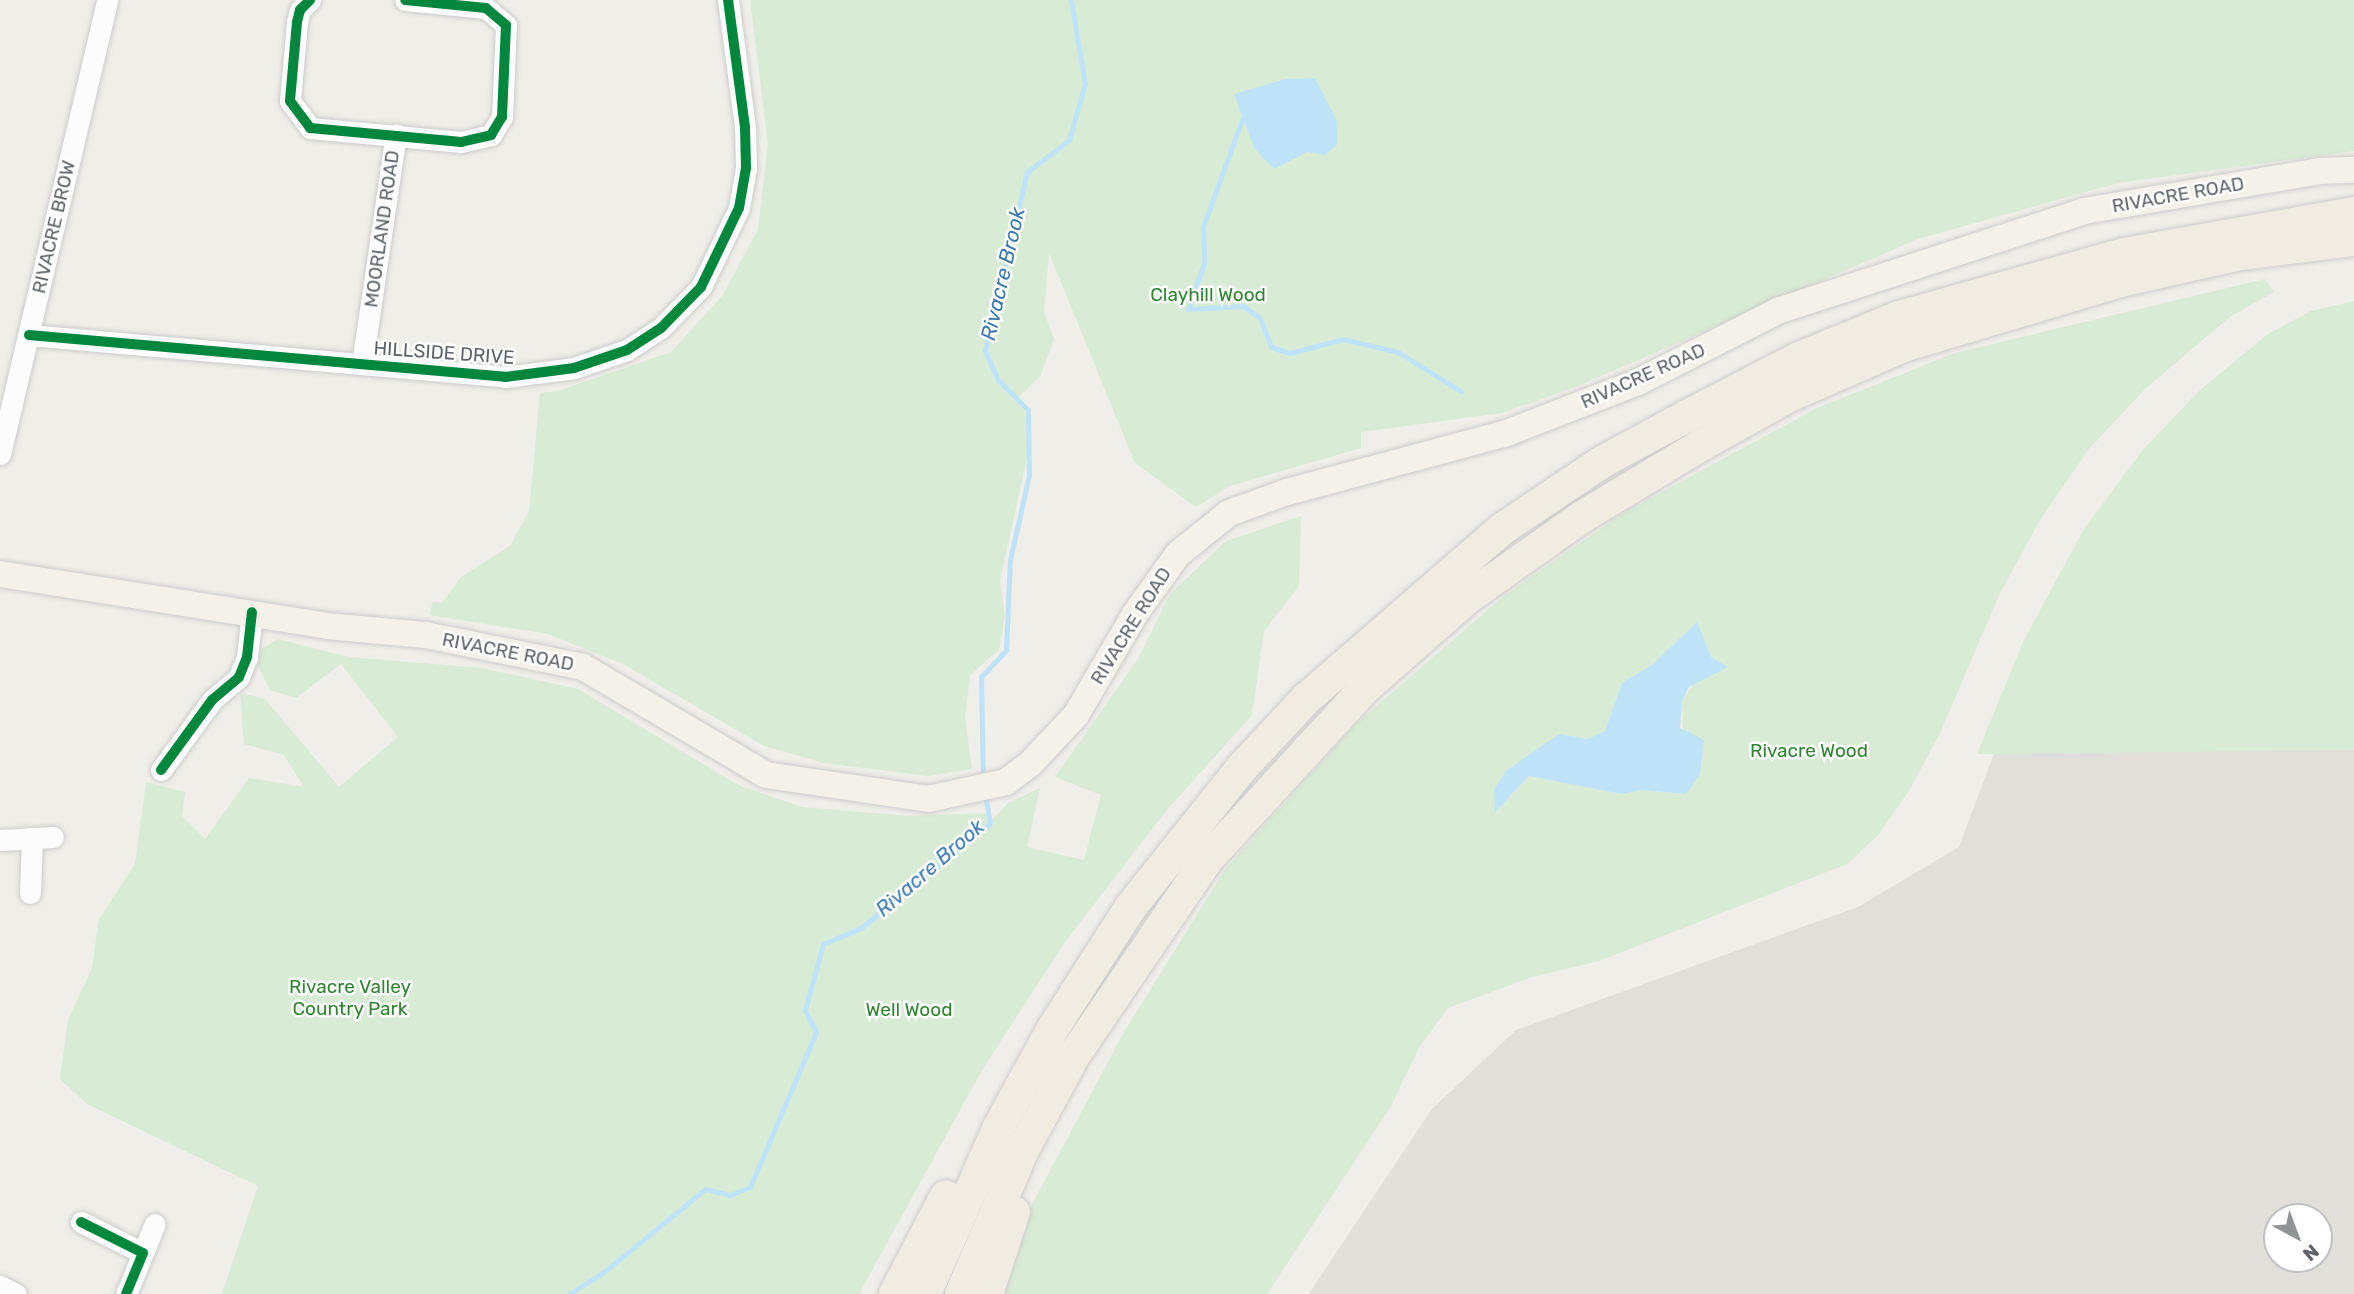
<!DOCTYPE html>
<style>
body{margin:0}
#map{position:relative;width:2354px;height:1294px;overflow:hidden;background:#efeee9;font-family:Rubik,sans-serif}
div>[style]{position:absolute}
.industrial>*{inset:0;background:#e0dfda}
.green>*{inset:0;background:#d8ebd4}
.water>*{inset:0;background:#bee2f8}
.stream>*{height:5px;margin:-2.5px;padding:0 2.5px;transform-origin:2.5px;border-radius:2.5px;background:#bee2f8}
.roads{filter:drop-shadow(0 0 2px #cccccb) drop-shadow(0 0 2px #cccccb)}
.minor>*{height:21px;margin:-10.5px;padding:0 10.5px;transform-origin:10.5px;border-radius:10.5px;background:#fdfcfc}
.major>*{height:26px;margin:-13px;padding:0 13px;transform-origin:13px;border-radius:13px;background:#f4f1e9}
.highway>*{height:32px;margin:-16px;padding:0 16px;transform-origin:16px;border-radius:16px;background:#f1ece2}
.cycleway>*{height:10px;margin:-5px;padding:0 5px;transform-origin:5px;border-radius:5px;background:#00873e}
span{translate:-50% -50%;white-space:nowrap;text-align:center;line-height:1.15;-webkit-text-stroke:5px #fff;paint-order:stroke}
.street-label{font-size:19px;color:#5e6368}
.park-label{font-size:19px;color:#318432}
.water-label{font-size:21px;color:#3d78ae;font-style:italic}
.north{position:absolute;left:2263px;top:1203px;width:70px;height:70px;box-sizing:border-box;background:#fff;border:2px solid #bfc1c3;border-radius:50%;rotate:139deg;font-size:19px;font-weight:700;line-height:28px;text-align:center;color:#5e6368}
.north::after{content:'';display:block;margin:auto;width:24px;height:32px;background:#919495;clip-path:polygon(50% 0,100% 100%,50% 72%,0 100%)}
</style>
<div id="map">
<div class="industrial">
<i style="clip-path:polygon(evenodd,2354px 334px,2354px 1294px,1309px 1294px,1432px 1109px,1516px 1030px,1858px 907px,1959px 847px,2051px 602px,2354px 334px,2277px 1217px,2319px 1217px,2319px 1259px,2277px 1259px,2277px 1217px)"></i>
</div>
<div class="green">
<i style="clip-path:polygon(750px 0,2354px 0,2354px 151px,2118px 183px,1918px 239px,1578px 386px,1502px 413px,1361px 432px,1361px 448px,1230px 486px,1196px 507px,1135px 463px,1049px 253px,1044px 312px,1054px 339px,1040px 377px,1018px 397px,1029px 423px,1027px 458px,1000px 580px,1005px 616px,999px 650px,970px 675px,965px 718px,972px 769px,928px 776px,824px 763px,764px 746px,623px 664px,548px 634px,429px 615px,433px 602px,442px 603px,461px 577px,510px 546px,529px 511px,540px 393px,558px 391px,671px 352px,723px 295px,758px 229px,768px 144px)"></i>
<i style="clip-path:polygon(evenodd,2265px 279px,2274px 292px,2231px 316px,2146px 388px,2088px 450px,2040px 520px,2000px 593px,1941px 731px,1910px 789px,1879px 834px,1847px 864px,1599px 961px,1532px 977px,1448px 1008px,1420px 1046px,1390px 1108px,1267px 1294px,1001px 1294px,1029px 1210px,1124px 1032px,1226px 868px,1356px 724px,1505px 595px,1625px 512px,1817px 408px,1955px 353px,2265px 279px,1697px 623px,1711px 657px,1682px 701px,1686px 794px,1642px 790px,1622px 794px,1529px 776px,1496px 811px,1559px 735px,1588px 739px,1605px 731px,1622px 683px,1652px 665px,1697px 623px)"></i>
<i style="clip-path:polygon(2354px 301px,2354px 750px,1977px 754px,2024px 640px,2084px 529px,2142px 451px,2198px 392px,2268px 334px,2311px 311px)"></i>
<i style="clip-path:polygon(1301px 516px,1299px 586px,1264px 631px,1252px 715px,1166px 811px,1065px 942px,982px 1070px,859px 1294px,222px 1294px,258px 1186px,87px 1104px,60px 1079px,68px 1020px,92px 968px,99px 919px,135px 864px,146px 782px,185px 792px,182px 816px,205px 839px,249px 778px,304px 787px,284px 755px,244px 744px,240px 693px,265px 699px,339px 787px,398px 737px,341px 664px,296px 698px,270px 690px,256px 662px,261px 649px,278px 639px,348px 657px,482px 668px,578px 689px,738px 785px,802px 807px,910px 816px,988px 813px,990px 822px,1008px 803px,1040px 788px,1027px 847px,1084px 860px,1101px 795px,1055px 777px,1138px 659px,1170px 594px,1226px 541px)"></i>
</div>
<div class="water">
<i style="clip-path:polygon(1315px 78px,1337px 121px,1337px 145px,1325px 155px,1307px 152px,1274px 169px,1254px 148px,1234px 94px,1286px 79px)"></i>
<i style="clip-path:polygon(1697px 622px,1711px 657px,1728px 667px,1689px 687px,1682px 701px,1680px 728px,1704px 740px,1700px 774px,1686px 794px,1642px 790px,1622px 794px,1529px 776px,1495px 812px,1494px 790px,1506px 771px,1559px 734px,1588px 739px,1605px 731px,1622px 683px,1652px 665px)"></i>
</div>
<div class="stream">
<i style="left:1243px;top:117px;width:117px;rotate:110deg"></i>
<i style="left:1203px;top:227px;width:36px;rotate:88deg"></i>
<i style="left:1204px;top:263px;width:49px;rotate:109.2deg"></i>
<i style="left:1188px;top:309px;width:55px;rotate:-3.1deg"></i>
<i style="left:1243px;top:306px;width:21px;rotate:35deg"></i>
<i style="left:1260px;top:318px;width:31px;rotate:69deg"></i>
<i style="left:1271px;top:347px;width:20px;rotate:18deg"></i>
<i style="left:1290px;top:353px;width:55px;rotate:-14.8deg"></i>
<i style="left:1343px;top:339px;width:57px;rotate:13.3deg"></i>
<i style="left:1398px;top:352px;width:75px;rotate:32deg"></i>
<i style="left:983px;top:781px;width:104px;rotate:-91.1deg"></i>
<i style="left:981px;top:677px;width:37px;rotate:-47deg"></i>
<i style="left:1006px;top:650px;width:90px;rotate:-87.5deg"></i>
<i style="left:1010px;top:560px;width:87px;rotate:-77.4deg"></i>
<i style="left:1029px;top:475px;width:65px;rotate:-90.9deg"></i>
<i style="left:1028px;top:410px;width:42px;rotate:-135deg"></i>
<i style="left:998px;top:380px;width:32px;rotate:-114deg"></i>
<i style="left:985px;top:351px;width:184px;rotate:-76.8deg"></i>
<i style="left:1027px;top:172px;width:53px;rotate:-37.3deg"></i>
<i style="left:1069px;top:140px;width:58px;rotate:-74.1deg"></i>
<i style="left:1085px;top:84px;width:85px;rotate:-99.5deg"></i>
<i style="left:569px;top:1294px;width:41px;rotate:-32.2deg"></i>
<i style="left:604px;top:1272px;width:131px;rotate:-39.4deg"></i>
<i style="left:705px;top:1189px;width:26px;rotate:13deg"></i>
<i style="left:730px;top:1195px;width:22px;rotate:-22deg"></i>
<i style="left:750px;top:1187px;width:168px;rotate:-66.9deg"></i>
<i style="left:816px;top:1032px;width:25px;rotate:-117deg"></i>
<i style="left:805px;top:1010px;width:68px;rotate:-74.7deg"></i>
<i style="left:823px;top:944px;width:41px;rotate:-22.8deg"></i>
<i style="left:861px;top:928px;width:166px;rotate:-39.1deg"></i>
<i style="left:990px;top:823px;width:29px;rotate:-100deg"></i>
</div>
<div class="roads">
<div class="minor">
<i style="left:310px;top:0;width:14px;rotate:135deg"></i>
<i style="left:300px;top:10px;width:12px;rotate:104deg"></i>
<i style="left:297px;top:22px;width:79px;rotate:95.1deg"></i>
<i style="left:290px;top:101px;width:34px;rotate:53deg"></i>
<i style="left:310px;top:128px;width:152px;rotate:5.3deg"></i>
<i style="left:461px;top:142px;width:31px;rotate:-13deg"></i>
<i style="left:491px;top:135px;width:21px;rotate:-59deg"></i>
<i style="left:502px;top:117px;width:92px;rotate:-87.5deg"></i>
<i style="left:506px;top:25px;width:26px;rotate:-140deg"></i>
<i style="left:486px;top:8px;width:81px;rotate:-174.4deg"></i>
<i style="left:29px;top:335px;width:478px;rotate:5deg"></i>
<i style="left:505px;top:377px;width:70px;rotate:-7.4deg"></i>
<i style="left:574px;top:368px;width:56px;rotate:-18.8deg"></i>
<i style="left:627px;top:350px;width:40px;rotate:-32.9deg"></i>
<i style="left:661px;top:328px;width:57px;rotate:-45.7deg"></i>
<i style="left:701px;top:287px;width:88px;rotate:-64.3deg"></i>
<i style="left:739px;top:208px;width:41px;rotate:-80.1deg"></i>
<i style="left:746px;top:168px;width:41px;rotate:-91.4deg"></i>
<i style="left:745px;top:127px;width:128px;rotate:-97.6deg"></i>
<i style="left:362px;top:364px;width:232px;rotate:-81.6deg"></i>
<i style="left:0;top:454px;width:466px;rotate:-76.7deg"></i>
<i style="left:161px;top:770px;width:87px;rotate:-53.9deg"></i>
<i style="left:212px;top:700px;width:35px;rotate:-40deg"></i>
<i style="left:239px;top:677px;width:22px;rotate:-68deg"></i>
<i style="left:247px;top:657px;width:45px;rotate:-83.7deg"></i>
<i style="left:0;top:840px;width:53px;rotate:-3.2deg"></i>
<i style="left:30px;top:893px;width:55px;rotate:-87.9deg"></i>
<i style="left:81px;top:1222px;width:69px;rotate:26.6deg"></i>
<i style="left:143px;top:1253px;width:44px;rotate:112.5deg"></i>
<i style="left:143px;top:1253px;width:31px;rotate:-68deg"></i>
<i style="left:0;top:1286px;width:18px;rotate:27deg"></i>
</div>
<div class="major">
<i style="left:0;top:574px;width:331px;rotate:9deg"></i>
<i style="left:327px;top:626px;width:99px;rotate:5.2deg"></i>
<i style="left:426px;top:635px;width:160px;rotate:11.5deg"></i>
<i style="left:583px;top:667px;width:212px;rotate:30.5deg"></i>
<i style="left:766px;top:775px;width:164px;rotate:8.4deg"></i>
<i style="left:928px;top:799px;width:80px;rotate:-12.3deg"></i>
<i style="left:1006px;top:782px;width:31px;rotate:-37deg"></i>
<i style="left:1031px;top:763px;width:66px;rotate:-46.8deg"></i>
<i style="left:1076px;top:715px;width:117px;rotate:-59.7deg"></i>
<i style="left:1135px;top:614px;width:74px;rotate:-54.4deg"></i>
<i style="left:1178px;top:554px;width:65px;rotate:-38.8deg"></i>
<i style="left:1229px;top:513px;width:62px;rotate:-19.9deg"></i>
<i style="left:1287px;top:492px;width:228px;rotate:-15deg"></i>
<i style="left:1507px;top:433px;width:141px;rotate:-21.3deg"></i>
<i style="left:1638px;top:382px;width:159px;rotate:-26.9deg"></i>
<i style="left:1780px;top:310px;width:320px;rotate:-18deg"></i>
<i style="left:2084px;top:211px;width:239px;rotate:-9.6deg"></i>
<i style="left:2320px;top:171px;width:34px;rotate:-2deg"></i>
</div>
<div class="highway">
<i style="left:895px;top:1294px;width:110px;rotate:-62.5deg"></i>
<i style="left:925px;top:1294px;width:183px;rotate:-66.1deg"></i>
<i style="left:999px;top:1127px;width:111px;rotate:-61.3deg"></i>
<i style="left:1052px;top:1030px;width:145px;rotate:-57.4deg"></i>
<i style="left:1130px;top:908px;width:176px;rotate:-51.4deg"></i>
<i style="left:1240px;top:770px;width:97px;rotate:-47.1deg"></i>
<i style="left:1306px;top:699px;width:259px;rotate:-40.9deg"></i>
<i style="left:1502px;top:529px;width:120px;rotate:-33.8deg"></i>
<i style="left:1602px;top:462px;width:97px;rotate:-28.4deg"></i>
<i style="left:1687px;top:416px;width:126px;rotate:-27.4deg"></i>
<i style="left:1799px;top:358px;width:108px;rotate:-22.3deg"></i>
<i style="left:1899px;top:317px;width:234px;rotate:-15.6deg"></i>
<i style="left:2124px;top:254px;width:234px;rotate:-10.1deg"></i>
<i style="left:961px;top:1294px;width:157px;rotate:-66.7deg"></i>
<i style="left:1023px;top:1150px;width:109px;rotate:-61.6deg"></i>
<i style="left:1075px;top:1054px;width:233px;rotate:-55.8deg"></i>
<i style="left:1206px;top:861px;width:234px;rotate:-47.4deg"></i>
<i style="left:1364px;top:689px;width:136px;rotate:-41.4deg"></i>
<i style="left:1466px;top:599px;width:142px;rotate:-35.3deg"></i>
<i style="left:1582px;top:517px;width:141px;rotate:-31.1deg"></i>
<i style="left:1703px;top:444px;width:101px;rotate:-29.1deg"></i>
<i style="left:1791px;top:395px;width:125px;rotate:-23.5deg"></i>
<i style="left:1906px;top:345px;width:224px;rotate:-16.6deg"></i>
<i style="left:2121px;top:281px;width:123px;rotate:-12.7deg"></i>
<i style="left:2241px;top:254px;width:114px;rotate:-7.1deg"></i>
<i style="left:987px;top:1294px;width:86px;rotate:-71.8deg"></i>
</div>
</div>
<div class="cycleway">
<i style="left:310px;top:0;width:14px;rotate:135deg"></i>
<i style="left:300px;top:10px;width:12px;rotate:104deg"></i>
<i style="left:297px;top:22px;width:79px;rotate:95.1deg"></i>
<i style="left:290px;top:101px;width:34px;rotate:53deg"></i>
<i style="left:310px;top:128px;width:152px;rotate:5.3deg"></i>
<i style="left:461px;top:142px;width:31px;rotate:-13deg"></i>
<i style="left:491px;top:135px;width:21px;rotate:-59deg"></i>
<i style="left:502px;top:117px;width:92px;rotate:-87.5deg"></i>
<i style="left:506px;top:25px;width:26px;rotate:-140deg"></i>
<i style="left:486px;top:8px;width:81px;rotate:-174.4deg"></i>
<i style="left:29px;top:335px;width:478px;rotate:5deg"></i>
<i style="left:505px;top:377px;width:70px;rotate:-7.4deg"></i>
<i style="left:574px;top:368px;width:56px;rotate:-18.8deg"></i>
<i style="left:627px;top:350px;width:40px;rotate:-32.9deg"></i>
<i style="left:661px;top:328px;width:57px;rotate:-45.7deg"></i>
<i style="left:701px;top:287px;width:88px;rotate:-64.3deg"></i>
<i style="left:739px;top:208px;width:41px;rotate:-80.1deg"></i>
<i style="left:746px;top:168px;width:41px;rotate:-91.4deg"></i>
<i style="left:745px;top:127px;width:128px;rotate:-97.6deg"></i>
<i style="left:161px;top:770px;width:87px;rotate:-53.9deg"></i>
<i style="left:212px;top:700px;width:35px;rotate:-40deg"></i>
<i style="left:239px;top:677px;width:22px;rotate:-68deg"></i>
<i style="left:247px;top:657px;width:45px;rotate:-83.7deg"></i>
<i style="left:81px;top:1222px;width:69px;rotate:26.6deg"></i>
<i style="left:143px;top:1253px;width:44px;rotate:112.5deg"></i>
</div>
<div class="street-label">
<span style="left:2178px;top:195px;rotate:-10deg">RIVACRE ROAD</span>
<span style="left:54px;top:227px;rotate:-77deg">RIVACRE BROW</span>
<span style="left:382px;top:229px;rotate:-82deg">MOORLAND ROAD</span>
<span style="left:444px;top:353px;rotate:4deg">HILLSIDE DRIVE</span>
<span style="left:1643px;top:376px;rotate:-24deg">RIVACRE ROAD</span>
<span style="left:1131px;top:626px;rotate:-58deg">RIVACRE ROAD</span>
<span style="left:508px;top:652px;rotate:11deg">RIVACRE ROAD</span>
</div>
<div class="park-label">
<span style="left:1208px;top:295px">Clayhill Wood</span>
<span style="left:1809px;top:751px">Rivacre Wood</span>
<span style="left:350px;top:998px">Rivacre Valley<br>Country Park</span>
<span style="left:909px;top:1010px">Well Wood</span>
</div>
<div class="water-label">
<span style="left:1003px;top:274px;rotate:-77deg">Rivacre Brook</span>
<span style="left:930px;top:868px;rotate:-41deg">Rivacre Brook</span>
</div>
<div class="north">N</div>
</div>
